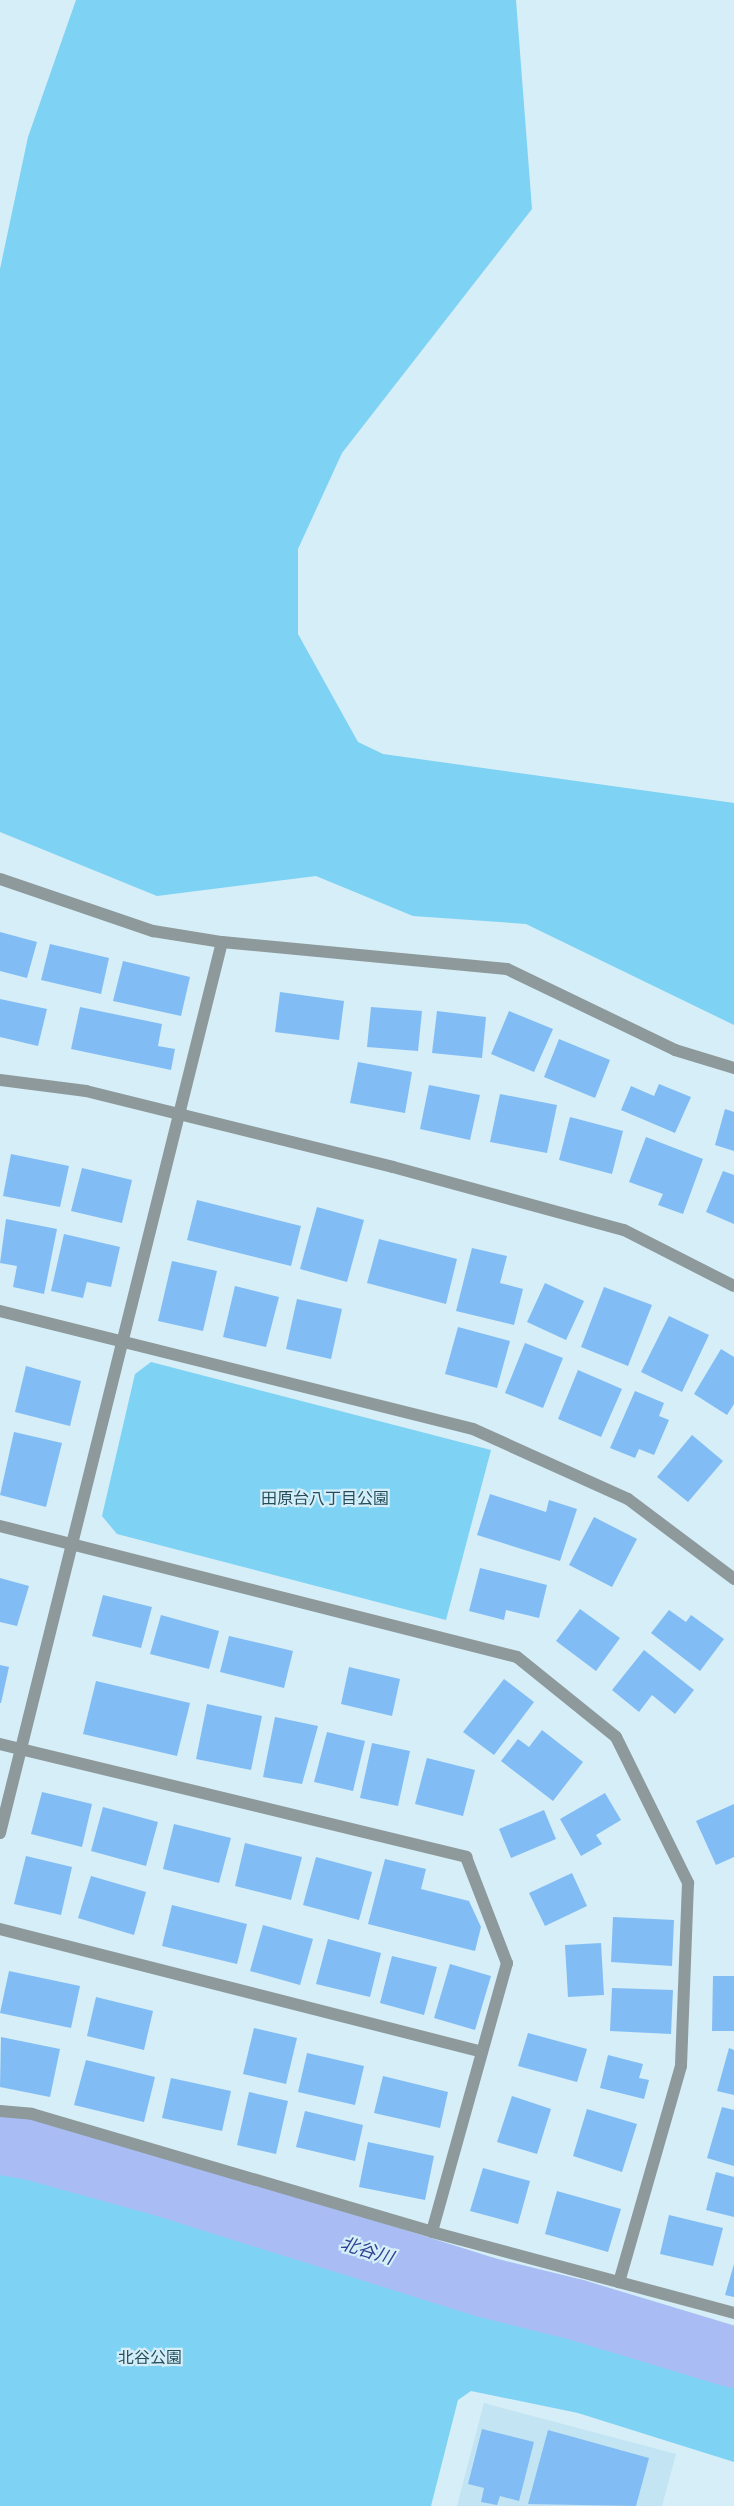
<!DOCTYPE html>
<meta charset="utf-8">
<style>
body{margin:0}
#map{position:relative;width:734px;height:2506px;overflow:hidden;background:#d5eef8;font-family:Barlow,"Noto Sans JP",sans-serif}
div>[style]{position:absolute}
.built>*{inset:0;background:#c3e4f2}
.green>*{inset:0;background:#7ed2f3}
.river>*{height:61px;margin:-30.5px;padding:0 30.5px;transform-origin:30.5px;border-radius:30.5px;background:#a9bdf4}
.building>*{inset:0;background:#81bdf4}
.minor>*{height:12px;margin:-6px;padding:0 6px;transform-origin:6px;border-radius:6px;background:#8d999a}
.tertiary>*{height:12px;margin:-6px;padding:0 6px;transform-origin:6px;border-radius:6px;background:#8d999a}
span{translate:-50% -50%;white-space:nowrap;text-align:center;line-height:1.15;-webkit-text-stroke:4.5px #d5eef8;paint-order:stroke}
.park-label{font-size:16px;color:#254e5d}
.water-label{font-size:18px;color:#2f4492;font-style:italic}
</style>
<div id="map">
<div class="built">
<i style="clip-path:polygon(484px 2403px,676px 2454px,662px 2506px,457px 2506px)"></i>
</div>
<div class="green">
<i style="clip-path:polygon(76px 0,516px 0,532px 209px,342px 453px,298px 549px,298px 634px,358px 742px,383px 754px,734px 803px,734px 1025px,526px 924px,413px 916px,316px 876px,157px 896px,0 832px,0 269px,28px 137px)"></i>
<i style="clip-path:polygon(151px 1362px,491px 1450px,446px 1620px,117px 1534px,102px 1516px,135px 1374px)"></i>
<i style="clip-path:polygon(0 2161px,19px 2162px,596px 2338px,734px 2375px,734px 2462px,578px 2413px,471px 2391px,458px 2400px,431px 2506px,0 2506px)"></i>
</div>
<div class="river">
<i style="left:0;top:2144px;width:31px;rotate:9deg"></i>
<i style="left:31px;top:2149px;width:138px;rotate:15.5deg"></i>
<i style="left:164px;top:2186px;width:337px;rotate:17.4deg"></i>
<i style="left:486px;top:2287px;width:92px;rotate:13.9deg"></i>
<i style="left:575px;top:2309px;width:166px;rotate:16.8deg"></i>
</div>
<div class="building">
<i style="clip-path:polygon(0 932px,37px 942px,27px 978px,0 971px)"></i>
<i style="clip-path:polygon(50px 944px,109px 958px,101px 994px,41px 980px)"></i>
<i style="clip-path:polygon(123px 961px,190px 977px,181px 1016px,113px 1001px)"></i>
<i style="clip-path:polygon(280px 992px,344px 1001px,339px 1040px,275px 1032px)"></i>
<i style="clip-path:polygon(0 999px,47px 1009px,38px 1046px,0 1037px)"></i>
<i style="clip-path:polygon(80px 1007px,162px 1024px,158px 1046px,175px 1049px,171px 1070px,71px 1049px)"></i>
<i style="clip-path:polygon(371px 1007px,422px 1011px,418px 1051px,367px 1047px)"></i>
<i style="clip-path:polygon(437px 1011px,486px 1017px,482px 1058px,432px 1053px)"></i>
<i style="clip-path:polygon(509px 1011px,553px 1029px,534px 1072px,491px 1054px)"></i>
<i style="clip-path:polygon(559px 1039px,610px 1060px,595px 1098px,544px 1077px)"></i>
<i style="clip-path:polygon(358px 1062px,412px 1072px,405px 1113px,350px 1103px)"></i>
<i style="clip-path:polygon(659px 1084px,691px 1097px,675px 1133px,621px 1110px,631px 1086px,654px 1096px)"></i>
<i style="clip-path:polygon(429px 1085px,480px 1095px,470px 1140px,420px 1129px)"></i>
<i style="clip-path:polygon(500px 1094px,557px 1105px,547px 1153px,490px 1142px)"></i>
<i style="clip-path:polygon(725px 1109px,734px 1112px,734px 1151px,715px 1145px)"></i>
<i style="clip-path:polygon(570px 1117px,623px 1131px,612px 1174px,559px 1160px)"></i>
<i style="clip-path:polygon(646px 1137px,703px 1159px,683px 1214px,658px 1205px,663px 1194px,629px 1182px)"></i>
<i style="clip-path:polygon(11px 1154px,69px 1166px,60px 1207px,3px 1196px)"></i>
<i style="clip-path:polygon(82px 1168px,132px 1180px,122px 1223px,71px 1211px)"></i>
<i style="clip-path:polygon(723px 1171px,734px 1175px,734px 1224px,706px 1212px)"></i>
<i style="clip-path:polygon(197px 1200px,301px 1226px,291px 1266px,187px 1240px)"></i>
<i style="clip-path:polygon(317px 1207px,364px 1220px,347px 1282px,300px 1269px)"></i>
<i style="clip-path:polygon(6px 1219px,57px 1229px,44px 1294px,13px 1287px,17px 1266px,0 1263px)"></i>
<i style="clip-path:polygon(64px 1234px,120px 1247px,111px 1287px,87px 1282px,83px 1298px,51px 1291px)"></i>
<i style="clip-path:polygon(379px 1239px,457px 1259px,446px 1304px,367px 1283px)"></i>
<i style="clip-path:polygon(472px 1248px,507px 1256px,500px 1283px,523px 1289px,514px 1325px,456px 1311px)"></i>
<i style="clip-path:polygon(172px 1261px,217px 1271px,203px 1331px,158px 1321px)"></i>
<i style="clip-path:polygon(545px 1283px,584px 1301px,566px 1340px,527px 1322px)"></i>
<i style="clip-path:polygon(235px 1286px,279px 1297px,266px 1347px,223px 1337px)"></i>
<i style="clip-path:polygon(604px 1287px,652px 1305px,628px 1366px,581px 1347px)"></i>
<i style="clip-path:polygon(297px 1299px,342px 1309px,331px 1359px,286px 1349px)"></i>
<i style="clip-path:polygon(669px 1316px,709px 1335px,682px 1392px,641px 1372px)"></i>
<i style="clip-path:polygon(458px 1327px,510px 1341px,497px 1388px,445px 1374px)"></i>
<i style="clip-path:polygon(525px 1343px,563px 1358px,543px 1408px,505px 1393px)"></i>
<i style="clip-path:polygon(721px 1349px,734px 1357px,734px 1404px,727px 1415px,694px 1394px)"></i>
<i style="clip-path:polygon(26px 1366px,81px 1381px,70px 1426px,15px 1412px)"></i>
<i style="clip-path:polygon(578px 1370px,622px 1389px,601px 1437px,558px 1419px)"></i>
<i style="clip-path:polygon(635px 1391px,664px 1403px,659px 1416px,669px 1420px,654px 1455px,639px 1449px,635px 1458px,610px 1448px)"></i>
<i style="clip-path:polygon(14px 1432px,62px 1443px,46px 1507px,0 1495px)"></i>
<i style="clip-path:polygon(692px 1435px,723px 1461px,688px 1502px,657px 1477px)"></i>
<i style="clip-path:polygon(490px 1494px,546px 1512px,549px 1500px,577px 1509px,560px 1561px,477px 1535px)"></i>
<i style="clip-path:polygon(594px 1517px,637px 1539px,612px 1587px,569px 1565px)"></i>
<i style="clip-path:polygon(480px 1568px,547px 1585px,539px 1618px,506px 1610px,504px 1620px,469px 1611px)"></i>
<i style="clip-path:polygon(0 1578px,29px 1586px,17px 1626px,0 1622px)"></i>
<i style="clip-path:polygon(103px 1595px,152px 1607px,141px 1648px,92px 1636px)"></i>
<i style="clip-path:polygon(580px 1609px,620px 1638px,596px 1671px,556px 1641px)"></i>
<i style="clip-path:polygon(669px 1610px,686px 1622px,691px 1615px,724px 1639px,700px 1671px,651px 1633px)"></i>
<i style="clip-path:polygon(161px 1615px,219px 1631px,209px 1669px,150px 1654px)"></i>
<i style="clip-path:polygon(229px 1636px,293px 1651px,284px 1688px,220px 1672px)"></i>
<i style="clip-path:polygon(644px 1650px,694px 1690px,675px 1714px,652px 1695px,639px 1712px,612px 1690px)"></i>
<i style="clip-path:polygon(0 1665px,9px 1667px,1px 1703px,0 1703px)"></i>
<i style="clip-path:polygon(349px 1667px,400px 1679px,392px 1716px,341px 1704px)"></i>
<i style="clip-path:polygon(504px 1679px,534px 1702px,494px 1755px,463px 1732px)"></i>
<i style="clip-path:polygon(96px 1681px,190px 1703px,177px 1756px,83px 1734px)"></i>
<i style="clip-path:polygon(207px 1704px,262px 1716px,251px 1770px,196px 1759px)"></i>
<i style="clip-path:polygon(275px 1717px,318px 1726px,302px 1784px,263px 1777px)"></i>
<i style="clip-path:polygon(542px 1730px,583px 1762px,553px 1801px,501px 1761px,518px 1739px,529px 1747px)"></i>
<i style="clip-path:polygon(327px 1732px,365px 1741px,353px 1791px,314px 1782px)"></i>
<i style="clip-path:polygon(372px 1743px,410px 1751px,398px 1806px,360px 1798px)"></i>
<i style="clip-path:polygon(427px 1758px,475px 1770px,463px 1816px,415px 1804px)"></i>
<i style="clip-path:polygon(42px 1792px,92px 1804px,82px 1847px,31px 1834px)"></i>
<i style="clip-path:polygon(605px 1793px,621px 1820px,596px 1835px,602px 1844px,581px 1856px,560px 1819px)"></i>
<i style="clip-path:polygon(734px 1804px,734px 1857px,716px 1865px,696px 1821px)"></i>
<i style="clip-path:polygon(103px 1807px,158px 1822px,146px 1866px,91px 1851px)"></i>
<i style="clip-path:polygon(544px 1810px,556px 1839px,511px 1858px,499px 1829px)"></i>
<i style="clip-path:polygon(174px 1824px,231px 1838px,219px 1883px,163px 1869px)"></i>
<i style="clip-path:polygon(245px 1843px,302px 1857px,291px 1900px,235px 1886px)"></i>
<i style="clip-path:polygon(26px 1856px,72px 1867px,61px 1915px,14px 1904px)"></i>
<i style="clip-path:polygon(316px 1857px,372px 1872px,359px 1920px,303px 1905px)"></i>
<i style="clip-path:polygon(385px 1859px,426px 1869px,421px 1889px,469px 1901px,481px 1927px,475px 1951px,368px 1924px)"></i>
<i style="clip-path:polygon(572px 1873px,587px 1906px,545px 1926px,529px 1893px)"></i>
<i style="clip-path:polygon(91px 1876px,146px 1892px,134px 1935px,78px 1918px)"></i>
<i style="clip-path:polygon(172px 1905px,247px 1924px,237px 1964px,162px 1946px)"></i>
<i style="clip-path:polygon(613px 1917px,674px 1920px,672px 1966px,611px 1962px)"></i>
<i style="clip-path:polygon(263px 1925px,313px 1939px,300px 1985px,250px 1971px)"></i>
<i style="clip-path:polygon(328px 1939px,381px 1953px,370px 1997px,316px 1984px)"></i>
<i style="clip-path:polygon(601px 1943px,604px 1995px,568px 1997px,565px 1945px)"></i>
<i style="clip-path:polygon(392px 1956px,437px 1967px,424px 2015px,380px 2003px)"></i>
<i style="clip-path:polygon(450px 1964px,491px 1976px,475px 2030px,434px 2018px)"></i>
<i style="clip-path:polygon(9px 1971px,80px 1986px,71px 2028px,0 2013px)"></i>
<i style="clip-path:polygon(713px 1976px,734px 1976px,734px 2031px,712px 2031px)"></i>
<i style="clip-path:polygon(612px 1988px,673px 1990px,671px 2034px,610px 2031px)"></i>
<i style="clip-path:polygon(96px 1997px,153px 2011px,144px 2050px,87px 2036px)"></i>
<i style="clip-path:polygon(254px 2028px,297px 2038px,286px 2084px,243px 2074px)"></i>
<i style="clip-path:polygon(528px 2033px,587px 2049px,577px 2082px,518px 2066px)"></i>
<i style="clip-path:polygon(1px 2037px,60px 2049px,50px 2097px,0 2087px)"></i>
<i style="clip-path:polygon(729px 2048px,734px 2050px,734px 2095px,717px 2091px)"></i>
<i style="clip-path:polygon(307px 2053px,364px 2066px,355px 2105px,298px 2092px)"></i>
<i style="clip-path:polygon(608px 2055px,643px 2064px,639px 2078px,649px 2080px,644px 2099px,600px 2088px)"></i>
<i style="clip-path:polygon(86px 2060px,155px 2077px,144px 2122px,74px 2105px)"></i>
<i style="clip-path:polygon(383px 2076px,448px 2092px,440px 2128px,374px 2113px)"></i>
<i style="clip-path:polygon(171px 2078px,231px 2091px,222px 2131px,162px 2118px)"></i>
<i style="clip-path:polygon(249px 2092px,288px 2101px,276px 2154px,237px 2145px)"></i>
<i style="clip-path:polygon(512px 2096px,551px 2109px,537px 2154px,497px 2142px)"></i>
<i style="clip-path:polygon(722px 2107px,734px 2110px,734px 2166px,707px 2158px)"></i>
<i style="clip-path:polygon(587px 2109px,637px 2124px,622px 2172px,573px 2156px)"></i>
<i style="clip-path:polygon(305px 2111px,363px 2125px,355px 2161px,296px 2147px)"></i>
<i style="clip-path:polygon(368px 2142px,434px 2156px,425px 2200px,359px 2187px)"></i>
<i style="clip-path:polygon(483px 2168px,530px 2181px,518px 2224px,470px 2211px)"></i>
<i style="clip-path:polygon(716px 2172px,734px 2177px,734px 2217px,706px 2210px)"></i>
<i style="clip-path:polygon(557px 2191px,621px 2209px,608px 2252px,545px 2234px)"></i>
<i style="clip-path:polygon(669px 2215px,723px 2228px,713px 2266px,660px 2254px)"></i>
<i style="clip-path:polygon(734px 2264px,734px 2297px,725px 2295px)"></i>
<i style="clip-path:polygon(482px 2429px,534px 2442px,519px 2501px,500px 2496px,497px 2505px,481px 2502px,484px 2488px,468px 2484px)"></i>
<i style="clip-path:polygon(548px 2430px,649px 2458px,636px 2506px,528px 2504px)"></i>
</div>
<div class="minor">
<i style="left:0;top:879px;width:162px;rotate:18.8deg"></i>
<i style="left:153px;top:931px;width:70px;rotate:9.1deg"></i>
<i style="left:222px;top:942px;width:286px;rotate:5.4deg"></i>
<i style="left:507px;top:969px;width:187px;rotate:25.7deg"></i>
<i style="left:675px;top:1050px;width:62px;rotate:17deg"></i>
<i style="left:0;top:1311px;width:487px;rotate:14deg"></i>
<i style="left:473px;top:1429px;width:170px;rotate:24.3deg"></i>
<i style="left:628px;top:1499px;width:133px;rotate:37deg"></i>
<i style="left:0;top:1526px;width:533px;rotate:14.22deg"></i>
<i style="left:517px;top:1657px;width:127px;rotate:38.9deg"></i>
<i style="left:616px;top:1737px;width:163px;rotate:63.7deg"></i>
<i style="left:688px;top:1883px;width:183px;rotate:92.2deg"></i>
<i style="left:681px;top:2066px;width:225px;rotate:106deg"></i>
<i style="left:0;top:1744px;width:480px;rotate:13.6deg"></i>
<i style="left:466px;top:1857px;width:114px;rotate:68.9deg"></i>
<i style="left:507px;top:1963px;width:279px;rotate:105.6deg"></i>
<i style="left:0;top:1833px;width:918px;rotate:-76.01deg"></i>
<i style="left:0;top:1929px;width:497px;rotate:14.3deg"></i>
<i style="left:0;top:2111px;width:32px;rotate:5deg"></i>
<i style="left:32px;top:2114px;width:417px;rotate:16.4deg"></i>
<i style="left:432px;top:2232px;width:313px;rotate:15deg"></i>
</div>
<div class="tertiary">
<i style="left:0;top:1080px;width:87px;rotate:7.3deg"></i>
<i style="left:86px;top:1091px;width:316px;rotate:13.9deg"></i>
<i style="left:393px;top:1167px;width:239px;rotate:15.3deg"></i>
<i style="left:624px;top:1230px;width:123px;rotate:27deg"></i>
</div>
<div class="park-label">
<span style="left:325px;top:1498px">田原台八丁目公園</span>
<span style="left:150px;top:2357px">北谷公園</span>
</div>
<div class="water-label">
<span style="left:367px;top:2250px;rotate:17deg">北谷川</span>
</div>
</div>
